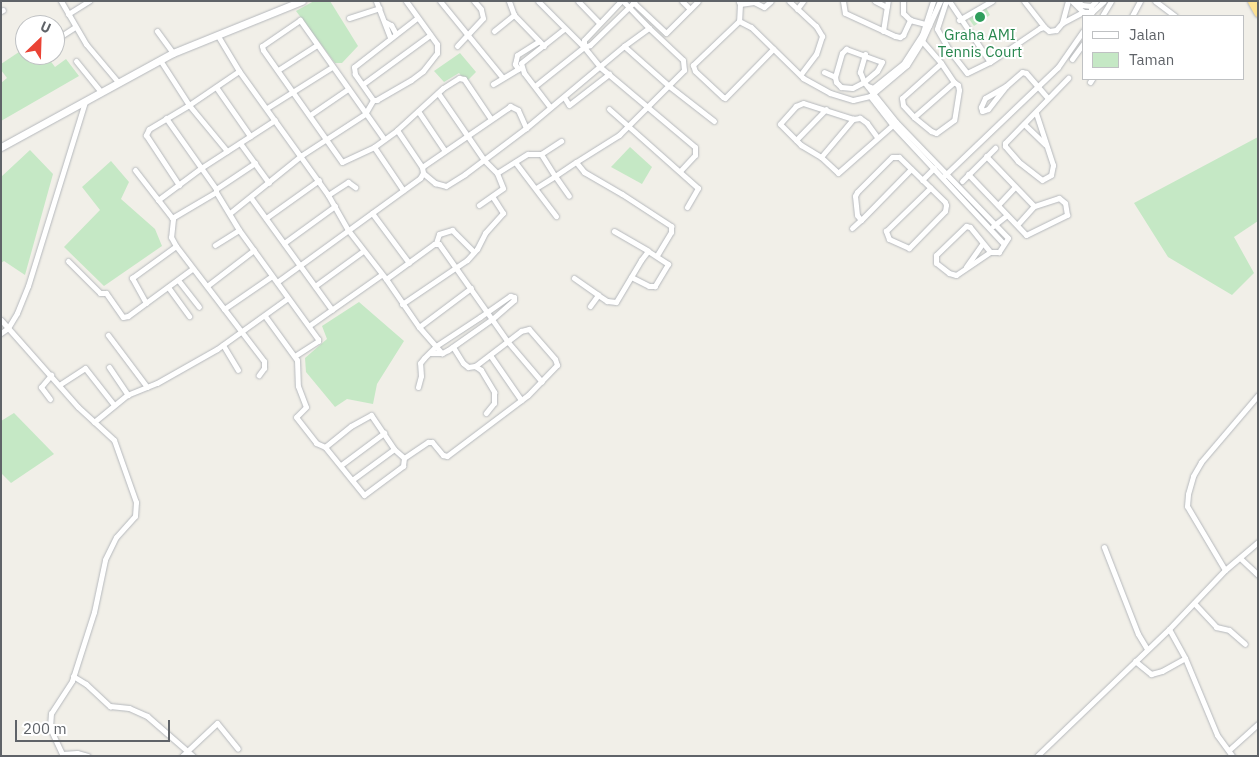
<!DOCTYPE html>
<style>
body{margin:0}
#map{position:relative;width:1259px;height:757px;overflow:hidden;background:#f1efe8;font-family:"IBM Plex Sans",sans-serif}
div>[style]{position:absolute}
.green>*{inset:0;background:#c5e8c5}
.roads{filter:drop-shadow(0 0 1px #b5b8bc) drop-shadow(0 0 1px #b5b8bc)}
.street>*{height:5px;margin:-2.5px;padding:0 2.5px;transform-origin:2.5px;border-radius:2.5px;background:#fff}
.secondary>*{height:7px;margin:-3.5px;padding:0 3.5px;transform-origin:3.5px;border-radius:3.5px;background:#fff}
.highway>*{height:9px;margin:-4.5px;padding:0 4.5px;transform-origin:4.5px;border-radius:4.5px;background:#fde293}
.dots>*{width:14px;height:14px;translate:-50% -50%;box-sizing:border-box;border:2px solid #fff;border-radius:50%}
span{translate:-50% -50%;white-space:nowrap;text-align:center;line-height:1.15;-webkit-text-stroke:4px #fff;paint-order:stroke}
.leisure-label{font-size:15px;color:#27864d}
.frame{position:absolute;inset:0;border:2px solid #5f6368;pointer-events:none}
.legend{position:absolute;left:1082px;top:15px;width:162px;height:65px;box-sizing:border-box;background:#fff;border:1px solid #bfc1c3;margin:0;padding:6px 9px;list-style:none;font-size:15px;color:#5f6368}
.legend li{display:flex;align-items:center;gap:10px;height:25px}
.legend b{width:25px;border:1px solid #bfc1c3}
.north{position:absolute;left:15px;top:15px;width:50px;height:50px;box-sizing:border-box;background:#fff;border:1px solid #bfc1c3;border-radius:50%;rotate:24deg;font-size:14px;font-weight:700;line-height:20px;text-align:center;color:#5f6368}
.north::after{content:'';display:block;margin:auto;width:18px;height:22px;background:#ea4335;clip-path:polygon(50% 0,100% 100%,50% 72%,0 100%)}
.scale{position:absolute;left:15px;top:720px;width:155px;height:22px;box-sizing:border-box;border:2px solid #5f6368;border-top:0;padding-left:6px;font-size:15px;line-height:18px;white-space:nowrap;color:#5f6368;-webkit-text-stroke:4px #fff;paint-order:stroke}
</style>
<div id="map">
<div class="green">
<i style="clip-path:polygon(314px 1px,330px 1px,358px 46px,342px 63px,335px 63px,296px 11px)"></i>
<i style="clip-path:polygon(986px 8px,990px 15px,974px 26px,969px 19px)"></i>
<i style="clip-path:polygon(25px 48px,25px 55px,46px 55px,55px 67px,66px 59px,79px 76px,1px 121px,1px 83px,7px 78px,1px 70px,1px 64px)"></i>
<i style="clip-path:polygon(460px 53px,476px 72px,466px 82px,459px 73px,444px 82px,434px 71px)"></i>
<i style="clip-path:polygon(1258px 137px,1258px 221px,1234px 237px,1254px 273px,1232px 295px,1168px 257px,1134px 203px)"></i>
<i style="clip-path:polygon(630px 147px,652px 167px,642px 184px,611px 167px)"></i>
<i style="clip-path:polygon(30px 150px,53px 174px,25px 275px,4px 261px,1px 263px,1px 177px)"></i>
<i style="clip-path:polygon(111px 161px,129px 182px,121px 199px,155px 229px,162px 246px,104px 286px,64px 247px,100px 210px,82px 187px)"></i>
<i style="clip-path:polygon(359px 302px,404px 341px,377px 384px,373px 404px,347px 399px,335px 407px,306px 372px,305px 358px,327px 339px,322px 326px)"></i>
<i style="clip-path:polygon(14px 413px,54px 454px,11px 483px,1px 473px,1px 421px)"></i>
</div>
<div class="roads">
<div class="street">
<i style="left:61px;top:1px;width:50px;rotate:59.8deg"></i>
<i style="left:86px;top:44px;width:50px;rotate:49.9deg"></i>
<i style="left:376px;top:1px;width:39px;rotate:69deg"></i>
<i style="left:406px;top:1px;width:53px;rotate:54.2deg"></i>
<i style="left:437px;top:44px;width:9px;rotate:90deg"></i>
<i style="left:437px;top:53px;width:23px;rotate:128deg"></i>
<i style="left:423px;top:71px;width:15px;rotate:143deg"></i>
<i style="left:411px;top:80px;width:39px;rotate:150deg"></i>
<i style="left:377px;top:100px;width:4px;rotate:180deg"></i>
<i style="left:373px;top:100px;width:32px;rotate:-125deg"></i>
<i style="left:355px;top:74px;width:7px;rotate:-98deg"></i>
<i style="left:354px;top:67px;width:80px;rotate:-37.9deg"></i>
<i style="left:440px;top:1px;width:98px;rotate:50.8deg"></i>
<i style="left:538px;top:1px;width:65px;rotate:45deg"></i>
<i style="left:584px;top:47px;width:26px;rotate:51deg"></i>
<i style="left:600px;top:67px;width:124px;rotate:40.1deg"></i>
<i style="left:695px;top:147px;width:8px;rotate:90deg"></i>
<i style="left:695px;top:155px;width:22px;rotate:133deg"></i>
<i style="left:578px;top:1px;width:30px;rotate:46deg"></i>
<i style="left:682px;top:1px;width:11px;rotate:45deg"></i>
<i style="left:789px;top:1px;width:37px;rotate:43deg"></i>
<i style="left:816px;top:26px;width:12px;rotate:59deg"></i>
<i style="left:822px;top:36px;width:19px;rotate:108deg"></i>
<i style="left:816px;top:54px;width:26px;rotate:127deg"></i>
<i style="left:843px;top:1px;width:12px;rotate:81deg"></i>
<i style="left:845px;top:13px;width:55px;rotate:24.7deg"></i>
<i style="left:895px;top:36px;width:5px;rotate:11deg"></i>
<i style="left:900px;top:37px;width:4px;rotate:-34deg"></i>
<i style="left:903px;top:35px;width:17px;rotate:-65deg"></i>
<i style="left:875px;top:1px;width:13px;rotate:27deg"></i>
<i style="left:903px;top:1px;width:12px;rotate:90deg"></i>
<i style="left:903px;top:13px;width:10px;rotate:45deg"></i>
<i style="left:910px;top:20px;width:20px;rotate:15deg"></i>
<i style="left:946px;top:1px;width:29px;rotate:108deg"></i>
<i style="left:937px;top:29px;width:24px;rotate:60deg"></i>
<i style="left:949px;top:50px;width:29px;rotate:52deg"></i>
<i style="left:967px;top:73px;width:25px;rotate:-26deg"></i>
<i style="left:949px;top:1px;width:73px;rotate:56.1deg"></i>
<i style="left:990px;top:62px;width:60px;rotate:-34.2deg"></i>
<i style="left:1040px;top:28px;width:4px;rotate:-14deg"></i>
<i style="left:1044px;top:27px;width:6px;rotate:39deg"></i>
<i style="left:1049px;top:31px;width:7px;rotate:-8deg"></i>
<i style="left:1056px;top:30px;width:9px;rotate:-49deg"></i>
<i style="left:1062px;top:23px;width:24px;rotate:-28deg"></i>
<i style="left:1024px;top:1px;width:33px;rotate:52deg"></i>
<i style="left:1072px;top:1px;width:16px;rotate:45deg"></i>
<i style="left:1083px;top:12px;width:9px"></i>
<i style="left:1092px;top:12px;width:16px;rotate:-43deg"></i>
<i style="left:1077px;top:1px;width:6px;rotate:39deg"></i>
<i style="left:1082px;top:5px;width:9px;rotate:6deg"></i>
<i style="left:1155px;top:1px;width:25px;rotate:37deg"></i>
<i style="left:633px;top:2px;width:45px;rotate:43.2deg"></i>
<i style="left:666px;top:33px;width:45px;rotate:-45deg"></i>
<i style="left:739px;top:2px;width:2px;rotate:63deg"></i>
<i style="left:740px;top:4px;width:14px;rotate:-8deg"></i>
<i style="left:754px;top:2px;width:11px;rotate:27deg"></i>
<i style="left:764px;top:7px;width:9px;rotate:-41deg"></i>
<i style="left:740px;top:4px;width:17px;rotate:93deg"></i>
<i style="left:739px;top:21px;width:13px;rotate:27deg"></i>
<i style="left:751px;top:27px;width:73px;rotate:44.4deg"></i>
<i style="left:803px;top:78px;width:31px;rotate:29deg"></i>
<i style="left:830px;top:93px;width:24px;rotate:17deg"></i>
<i style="left:853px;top:100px;width:17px;rotate:-13deg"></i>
<i style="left:870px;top:96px;width:48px;rotate:-40deg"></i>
<i style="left:907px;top:65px;width:28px;rotate:-58deg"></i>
<i style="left:922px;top:41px;width:44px;rotate:-65.8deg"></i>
<i style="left:797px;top:9px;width:10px;rotate:-53deg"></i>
<i style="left:1px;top:11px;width:2px;rotate:-27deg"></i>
<i style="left:68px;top:14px;width:25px;rotate:-32deg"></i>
<i style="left:514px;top:15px;width:43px;rotate:45.9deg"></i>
<i style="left:1091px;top:16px;width:10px;rotate:-90deg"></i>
<i style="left:1091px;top:6px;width:7px;rotate:-45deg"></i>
<i style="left:1102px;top:16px;width:17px;rotate:-59deg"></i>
<i style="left:1132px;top:16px;width:17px;rotate:-62deg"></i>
<i style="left:349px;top:18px;width:32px;rotate:-18deg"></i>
<i style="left:959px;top:20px;width:38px;rotate:-30deg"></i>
<i style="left:739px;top:21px;width:64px;rotate:136.3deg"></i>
<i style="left:693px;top:65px;width:6px;rotate:72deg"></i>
<i style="left:695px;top:71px;width:38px;rotate:43deg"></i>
<i style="left:723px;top:97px;width:2px;rotate:27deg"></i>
<i style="left:725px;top:98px;width:69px;rotate:-45.6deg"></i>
<i style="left:385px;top:22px;width:7px;rotate:27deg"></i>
<i style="left:391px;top:25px;width:10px;rotate:61deg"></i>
<i style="left:1062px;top:23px;width:23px;rotate:-75deg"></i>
<i style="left:157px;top:31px;width:27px;rotate:54deg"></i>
<i style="left:494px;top:31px;width:26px;rotate:-39deg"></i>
<i style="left:514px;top:15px;width:15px;rotate:-110deg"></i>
<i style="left:883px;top:31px;width:30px;rotate:-81deg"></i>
<i style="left:218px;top:36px;width:41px;rotate:59deg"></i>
<i style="left:239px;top:71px;width:153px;rotate:54.3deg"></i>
<i style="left:328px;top:195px;width:40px;rotate:60.3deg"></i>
<i style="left:348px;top:230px;width:62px;rotate:52.2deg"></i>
<i style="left:386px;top:279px;width:58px;rotate:55.5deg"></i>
<i style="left:419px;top:327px;width:35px;rotate:49deg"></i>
<i style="left:55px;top:40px;width:24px;rotate:-33deg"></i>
<i style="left:922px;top:41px;width:29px;rotate:49deg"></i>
<i style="left:941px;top:63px;width:23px;rotate:56deg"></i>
<i style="left:954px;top:82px;width:5px;rotate:37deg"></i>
<i style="left:958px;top:85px;width:5px;rotate:79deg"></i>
<i style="left:959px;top:90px;width:30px;rotate:99deg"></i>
<i style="left:954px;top:120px;width:22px;rotate:144deg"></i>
<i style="left:936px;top:133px;width:5px;rotate:-158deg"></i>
<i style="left:931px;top:131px;width:22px;rotate:-141deg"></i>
<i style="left:914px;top:117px;width:16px;rotate:-133deg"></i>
<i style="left:903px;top:105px;width:7px;rotate:-98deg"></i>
<i style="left:902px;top:98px;width:52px;rotate:-41.9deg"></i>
<i style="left:457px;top:46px;width:38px;rotate:-47deg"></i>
<i style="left:483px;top:18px;width:9px;rotate:-103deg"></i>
<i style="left:481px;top:9px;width:11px;rotate:-131deg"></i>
<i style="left:624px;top:46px;width:60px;rotate:41.6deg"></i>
<i style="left:669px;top:86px;width:57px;rotate:37.9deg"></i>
<i style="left:584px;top:47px;width:7px;rotate:-90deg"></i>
<i style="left:584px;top:40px;width:54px;rotate:-46.5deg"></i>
<i style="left:846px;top:49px;width:38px;rotate:20deg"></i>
<i style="left:882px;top:62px;width:10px;rotate:119deg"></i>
<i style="left:877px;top:71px;width:17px;rotate:140deg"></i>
<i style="left:864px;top:82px;width:13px;rotate:153deg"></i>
<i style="left:852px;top:88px;width:11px;rotate:-175deg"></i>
<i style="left:841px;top:87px;width:7px;rotate:-135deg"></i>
<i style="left:836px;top:82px;width:5px;rotate:-101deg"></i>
<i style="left:835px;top:77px;width:25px;rotate:-74deg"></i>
<i style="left:842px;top:53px;width:6px;rotate:-45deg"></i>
<i style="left:865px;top:54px;width:19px;rotate:106deg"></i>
<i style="left:860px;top:72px;width:11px;rotate:68deg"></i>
<i style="left:864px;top:82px;width:51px;rotate:51.3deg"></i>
<i style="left:896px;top:122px;width:161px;rotate:46deg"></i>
<i style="left:1008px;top:238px;width:17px;rotate:123deg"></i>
<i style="left:999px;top:252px;width:9px;rotate:180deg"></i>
<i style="left:990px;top:252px;width:41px;rotate:145.9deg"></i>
<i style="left:956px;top:275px;width:7px;rotate:-164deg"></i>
<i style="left:949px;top:273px;width:16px;rotate:-142deg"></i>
<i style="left:936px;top:263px;width:8px;rotate:-90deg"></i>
<i style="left:936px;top:255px;width:42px;rotate:-44deg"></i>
<i style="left:966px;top:226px;width:4px;rotate:14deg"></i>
<i style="left:970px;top:227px;width:32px;rotate:51deg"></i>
<i style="left:1072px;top:59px;width:19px;rotate:-54deg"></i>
<i style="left:160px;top:60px;width:54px;rotate:57.2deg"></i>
<i style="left:189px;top:105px;width:47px;rotate:149deg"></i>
<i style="left:149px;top:129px;width:7px;rotate:117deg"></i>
<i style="left:146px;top:135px;width:60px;rotate:56.6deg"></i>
<i style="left:76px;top:61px;width:40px;rotate:51deg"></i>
<i style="left:518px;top:69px;width:6px;rotate:-121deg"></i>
<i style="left:515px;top:64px;width:9px;rotate:-77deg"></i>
<i style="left:517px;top:55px;width:26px;rotate:-32deg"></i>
<i style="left:278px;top:70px;width:46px;rotate:-32.7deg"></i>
<i style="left:824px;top:72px;width:12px;rotate:24deg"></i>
<i style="left:1090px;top:82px;width:4px;rotate:-56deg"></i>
<i style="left:363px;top:84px;width:83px;rotate:-36.2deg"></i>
<i style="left:493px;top:84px;width:31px;rotate:-31deg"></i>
<i style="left:535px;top:86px;width:63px;rotate:-38.5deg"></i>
<i style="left:584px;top:47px;width:6px;rotate:-18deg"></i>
<i style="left:590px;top:45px;width:62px;rotate:-44.3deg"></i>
<i style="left:868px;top:86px;width:5px;rotate:22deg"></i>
<i style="left:873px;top:88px;width:38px;rotate:-39deg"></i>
<i style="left:903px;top:64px;width:35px;rotate:-57deg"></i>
<i style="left:922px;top:35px;width:36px;rotate:-72deg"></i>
<i style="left:1006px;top:86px;width:24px;rotate:150deg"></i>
<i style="left:985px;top:98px;width:10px;rotate:114deg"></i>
<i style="left:981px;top:107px;width:4px;rotate:76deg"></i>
<i style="left:982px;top:111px;width:6px;rotate:-18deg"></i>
<i style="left:988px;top:109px;width:29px;rotate:-52deg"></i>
<i style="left:1006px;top:86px;width:21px;rotate:-41deg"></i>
<i style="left:1022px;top:72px;width:4px;rotate:14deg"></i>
<i style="left:1026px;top:73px;width:32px;rotate:49deg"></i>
<i style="left:216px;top:87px;width:60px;rotate:55.2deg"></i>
<i style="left:438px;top:93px;width:81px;rotate:55.5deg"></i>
<i style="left:484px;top:160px;width:18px;rotate:45deg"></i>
<i style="left:497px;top:173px;width:36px;rotate:-32deg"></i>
<i style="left:528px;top:154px;width:13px"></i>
<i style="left:541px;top:154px;width:26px;rotate:58deg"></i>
<i style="left:555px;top:176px;width:25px;rotate:-34deg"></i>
<i style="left:576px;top:162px;width:13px;rotate:51deg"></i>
<i style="left:584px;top:172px;width:44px;rotate:30.1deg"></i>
<i style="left:622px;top:194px;width:59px;rotate:33.1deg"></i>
<i style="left:671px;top:226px;width:6px;rotate:90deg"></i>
<i style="left:671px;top:232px;width:27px;rotate:121deg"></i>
<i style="left:870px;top:96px;width:36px;rotate:52deg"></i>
<i style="left:892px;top:124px;width:163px;rotate:47deg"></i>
<i style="left:564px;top:97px;width:9px;rotate:58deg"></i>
<i style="left:569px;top:105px;width:51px;rotate:-37.8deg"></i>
<i style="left:550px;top:107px;width:43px;rotate:-127.4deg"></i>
<i style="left:524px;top:73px;width:10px;rotate:-107deg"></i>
<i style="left:521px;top:63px;width:55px;rotate:-38.3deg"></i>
<i style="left:267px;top:108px;width:77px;rotate:-32.2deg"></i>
<i style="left:609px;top:109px;width:119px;rotate:41.6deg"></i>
<i style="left:698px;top:188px;width:22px;rotate:120deg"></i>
<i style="left:418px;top:111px;width:48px;rotate:56deg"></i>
<i style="left:1036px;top:113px;width:55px;rotate:71.9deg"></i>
<i style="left:1053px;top:165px;width:10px;rotate:101deg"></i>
<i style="left:1051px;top:175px;width:10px;rotate:151deg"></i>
<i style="left:1042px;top:180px;width:31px;rotate:-142deg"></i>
<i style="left:1018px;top:161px;width:20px;rotate:-131deg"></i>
<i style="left:1005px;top:146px;width:3px;rotate:-90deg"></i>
<i style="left:1005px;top:143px;width:91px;rotate:-45.9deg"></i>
<i style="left:310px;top:115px;width:46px;rotate:-34.4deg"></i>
<i style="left:914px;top:117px;width:53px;rotate:-41.2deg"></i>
<i style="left:166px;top:118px;width:87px;rotate:54.8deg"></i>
<i style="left:1024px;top:124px;width:29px;rotate:44deg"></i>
<i style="left:397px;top:130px;width:45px;rotate:56deg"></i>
<i style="left:877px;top:137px;width:17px;rotate:-126deg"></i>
<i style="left:867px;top:123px;width:9px;rotate:-144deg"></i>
<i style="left:860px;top:118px;width:7px;rotate:172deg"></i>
<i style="left:853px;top:119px;width:52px;rotate:-162.3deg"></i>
<i style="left:803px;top:103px;width:8px;rotate:157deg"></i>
<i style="left:796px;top:106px;width:24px;rotate:132deg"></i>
<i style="left:780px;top:124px;width:30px;rotate:45deg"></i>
<i style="left:801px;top:145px;width:23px;rotate:31deg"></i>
<i style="left:821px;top:157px;width:23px;rotate:43deg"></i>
<i style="left:838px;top:173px;width:77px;rotate:-41.3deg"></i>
<i style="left:384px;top:139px;width:146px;rotate:-125.2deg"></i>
<i style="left:300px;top:20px;width:46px;rotate:145.6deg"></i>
<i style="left:262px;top:46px;width:4px;rotate:76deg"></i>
<i style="left:263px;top:50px;width:137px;rotate:54.8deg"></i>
<i style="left:342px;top:162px;width:35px;rotate:-25deg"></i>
<i style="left:374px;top:147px;width:29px;rotate:-36deg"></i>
<i style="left:397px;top:130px;width:62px;rotate:-42.4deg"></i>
<i style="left:443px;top:88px;width:19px;rotate:-32deg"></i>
<i style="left:459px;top:78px;width:5px;rotate:11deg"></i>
<i style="left:464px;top:79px;width:48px;rotate:56deg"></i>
<i style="left:796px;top:140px;width:43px;rotate:-45.9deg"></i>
<i style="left:240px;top:143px;width:49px;rotate:54.1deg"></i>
<i style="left:374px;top:147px;width:52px;rotate:56deg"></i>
<i style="left:227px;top:151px;width:60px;rotate:-129.6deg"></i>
<i style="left:189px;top:105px;width:60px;rotate:-34.2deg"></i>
<i style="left:541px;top:154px;width:24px;rotate:-33deg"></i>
<i style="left:986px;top:156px;width:69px;rotate:46.2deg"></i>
<i style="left:821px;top:157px;width:50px;rotate:-49.9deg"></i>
<i style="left:515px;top:162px;width:68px;rotate:52.8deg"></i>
<i style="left:576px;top:162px;width:51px;rotate:-32.1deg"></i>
<i style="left:619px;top:135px;width:92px;rotate:-45deg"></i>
<i style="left:684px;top:70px;width:10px;rotate:-96deg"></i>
<i style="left:683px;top:60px;width:47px;rotate:-136.7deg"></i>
<i style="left:911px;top:169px;width:71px;rotate:134.4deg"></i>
<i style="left:861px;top:220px;width:6px;rotate:-129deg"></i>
<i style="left:857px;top:215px;width:19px;rotate:-96deg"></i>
<i style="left:855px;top:196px;width:4px;rotate:-63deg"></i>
<i style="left:857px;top:192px;width:49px;rotate:-45deg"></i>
<i style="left:892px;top:157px;width:7px"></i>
<i style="left:899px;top:157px;width:64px;rotate:44.4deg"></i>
<i style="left:945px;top:202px;width:3px;rotate:72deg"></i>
<i style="left:946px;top:205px;width:6px;rotate:99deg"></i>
<i style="left:945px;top:211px;width:52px;rotate:134.2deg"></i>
<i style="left:909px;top:248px;width:22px;rotate:-156deg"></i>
<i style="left:889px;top:239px;width:9px;rotate:-111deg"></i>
<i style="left:886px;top:231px;width:62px;rotate:-44.3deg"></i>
<i style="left:135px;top:170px;width:62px;rotate:52.2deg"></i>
<i style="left:173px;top:219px;width:18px;rotate:96deg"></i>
<i style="left:171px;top:237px;width:10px;rotate:61deg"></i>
<i style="left:176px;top:246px;width:145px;rotate:52.6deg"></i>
<i style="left:264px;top:361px;width:7px;rotate:90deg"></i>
<i style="left:264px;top:368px;width:9px;rotate:126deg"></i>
<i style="left:423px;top:173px;width:16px;rotate:40deg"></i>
<i style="left:435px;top:183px;width:11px;rotate:15deg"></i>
<i style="left:446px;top:186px;width:22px;rotate:-32deg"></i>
<i style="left:465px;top:174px;width:76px;rotate:-37deg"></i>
<i style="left:526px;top:128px;width:128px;rotate:-39.9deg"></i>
<i style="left:624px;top:46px;width:31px;rotate:-36deg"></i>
<i style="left:649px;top:28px;width:37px;rotate:-134deg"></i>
<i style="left:968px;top:174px;width:84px;rotate:46.4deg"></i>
<i style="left:1026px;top:235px;width:46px;rotate:-26deg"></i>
<i style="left:1067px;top:215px;width:12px;rotate:-99deg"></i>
<i style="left:1065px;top:203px;width:8px;rotate:-140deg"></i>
<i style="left:1059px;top:198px;width:26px;rotate:162deg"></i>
<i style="left:1034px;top:206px;width:25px;rotate:132deg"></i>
<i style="left:943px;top:177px;width:159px;rotate:-43.7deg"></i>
<i style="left:1058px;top:67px;width:44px;rotate:-55.2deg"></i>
<i style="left:922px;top:180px;width:17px;rotate:-45deg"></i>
<i style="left:962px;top:181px;width:47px;rotate:-45deg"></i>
<i style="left:536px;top:188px;width:22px;rotate:-32deg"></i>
<i style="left:555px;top:176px;width:24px;rotate:55deg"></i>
<i style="left:216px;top:192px;width:44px;rotate:58.8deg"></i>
<i style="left:239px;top:230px;width:135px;rotate:54.1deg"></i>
<i style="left:318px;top:339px;width:2px;rotate:90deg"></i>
<i style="left:318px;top:341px;width:27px;rotate:147deg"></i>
<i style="left:328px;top:195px;width:24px;rotate:-33deg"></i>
<i style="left:348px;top:182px;width:9px;rotate:36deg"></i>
<i style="left:251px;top:198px;width:138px;rotate:54.1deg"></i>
<i style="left:158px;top:200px;width:54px;rotate:-36.7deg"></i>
<i style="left:201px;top:168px;width:88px;rotate:-33deg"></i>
<i style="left:479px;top:205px;width:29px;rotate:-35deg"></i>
<i style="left:503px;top:188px;width:16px;rotate:-112deg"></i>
<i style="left:998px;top:205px;width:25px;rotate:-47deg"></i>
<i style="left:230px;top:213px;width:92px;rotate:-38.9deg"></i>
<i style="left:302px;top:155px;width:75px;rotate:-33.1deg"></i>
<i style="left:365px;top:114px;width:16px;rotate:-60deg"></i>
<i style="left:372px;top:213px;width:62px;rotate:53.5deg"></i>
<i style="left:172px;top:218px;width:51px;rotate:-30.6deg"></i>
<i style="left:216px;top:192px;width:3px;rotate:-90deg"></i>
<i style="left:216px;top:189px;width:47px;rotate:-33.7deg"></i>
<i style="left:266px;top:218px;width:65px;rotate:-35.6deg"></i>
<i style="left:993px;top:226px;width:16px;rotate:-38deg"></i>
<i style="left:852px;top:228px;width:12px;rotate:-42deg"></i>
<i style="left:614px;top:231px;width:39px;rotate:30deg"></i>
<i style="left:284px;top:243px;width:63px;rotate:-36deg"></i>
<i style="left:436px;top:243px;width:9px;rotate:-72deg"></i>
<i style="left:439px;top:234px;width:14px;rotate:-17deg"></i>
<i style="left:452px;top:230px;width:31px;rotate:45deg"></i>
<i style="left:215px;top:245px;width:28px;rotate:-32deg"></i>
<i style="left:68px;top:261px;width:45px;rotate:45deg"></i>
<i style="left:100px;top:293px;width:6px"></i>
<i style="left:106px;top:293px;width:29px;rotate:55deg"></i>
<i style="left:123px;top:317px;width:5px;rotate:-11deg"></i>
<i style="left:128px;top:316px;width:79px;rotate:-36.3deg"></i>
<i style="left:966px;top:267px;width:28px;rotate:-55deg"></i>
<i style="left:574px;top:278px;width:29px;rotate:35deg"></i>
<i style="left:386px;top:279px;width:59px;rotate:-36.1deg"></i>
<i style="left:434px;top:244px;width:5px"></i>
<i style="left:439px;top:244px;width:120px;rotate:54.9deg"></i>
<i style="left:508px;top:342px;width:52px;rotate:49.6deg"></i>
<i style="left:178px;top:280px;width:34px;rotate:52deg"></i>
<i style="left:277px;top:282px;width:177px;rotate:-36deg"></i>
<i style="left:420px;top:178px;width:6px;rotate:-59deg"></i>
<i style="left:423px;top:173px;width:6px;rotate:-99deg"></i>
<i style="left:422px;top:167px;width:104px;rotate:-34.5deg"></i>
<i style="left:508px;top:108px;width:3px;rotate:-45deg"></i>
<i style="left:510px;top:106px;width:9px;rotate:27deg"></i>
<i style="left:518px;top:110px;width:20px;rotate:66deg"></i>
<i style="left:207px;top:286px;width:59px;rotate:-37.5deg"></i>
<i style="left:315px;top:286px;width:59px;rotate:-36.1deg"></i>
<i style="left:168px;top:287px;width:36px;rotate:54deg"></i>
<i style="left:146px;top:303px;width:29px;rotate:-119deg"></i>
<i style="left:132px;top:278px;width:54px;rotate:-36deg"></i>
<i style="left:402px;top:304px;width:78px;rotate:-34.1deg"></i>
<i style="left:467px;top:260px;width:15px;rotate:-48deg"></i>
<i style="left:477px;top:249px;width:18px;rotate:-63deg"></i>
<i style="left:485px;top:233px;width:27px;rotate:-48deg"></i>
<i style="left:503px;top:213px;width:20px;rotate:-123deg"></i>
<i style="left:590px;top:306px;width:14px;rotate:-54deg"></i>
<i style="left:598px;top:295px;width:11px;rotate:34deg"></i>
<i style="left:607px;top:301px;width:9px;rotate:6deg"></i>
<i style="left:616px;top:302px;width:49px;rotate:-59.2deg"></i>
<i style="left:641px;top:260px;width:11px;rotate:-52deg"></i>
<i style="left:648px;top:251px;width:24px;rotate:33deg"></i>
<i style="left:668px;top:264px;width:26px;rotate:121deg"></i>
<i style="left:655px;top:286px;width:6px;rotate:180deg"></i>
<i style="left:649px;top:286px;width:20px;rotate:-153deg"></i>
<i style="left:224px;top:309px;width:58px;rotate:-34.5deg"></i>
<i style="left:265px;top:316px;width:54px;rotate:54deg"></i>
<i style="left:297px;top:360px;width:26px;rotate:88deg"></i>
<i style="left:298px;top:386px;width:22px;rotate:69deg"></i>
<i style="left:306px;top:407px;width:14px;rotate:135deg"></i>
<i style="left:296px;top:417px;width:33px;rotate:52deg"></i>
<i style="left:316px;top:443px;width:10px;rotate:24deg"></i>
<i style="left:325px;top:447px;width:62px;rotate:50.9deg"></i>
<i style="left:364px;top:495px;width:49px;rotate:-36.6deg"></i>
<i style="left:403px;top:466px;width:8px;rotate:-83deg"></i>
<i style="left:404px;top:458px;width:29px;rotate:-34deg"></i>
<i style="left:428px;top:442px;width:4px"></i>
<i style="left:432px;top:442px;width:17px;rotate:50deg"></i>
<i style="left:443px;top:455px;width:4px;rotate:14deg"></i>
<i style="left:447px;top:456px;width:101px;rotate:-37deg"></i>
<i style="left:528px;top:395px;width:42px;rotate:-46deg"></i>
<i style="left:557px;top:365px;width:6px;rotate:-108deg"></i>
<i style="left:555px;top:359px;width:40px;rotate:-131deg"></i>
<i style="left:529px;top:329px;width:8px;rotate:166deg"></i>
<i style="left:521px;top:331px;width:58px;rotate:142.7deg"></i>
<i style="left:475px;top:366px;width:7px;rotate:172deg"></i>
<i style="left:468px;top:367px;width:6px;rotate:-141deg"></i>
<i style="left:463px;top:363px;width:19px;rotate:-122deg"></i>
<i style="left:1px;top:320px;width:116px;rotate:48.5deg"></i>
<i style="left:78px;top:407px;width:49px;rotate:42.5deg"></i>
<i style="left:114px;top:440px;width:66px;rotate:70.5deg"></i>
<i style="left:136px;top:502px;width:14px;rotate:94deg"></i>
<i style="left:135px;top:516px;width:28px;rotate:132deg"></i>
<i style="left:116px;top:537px;width:25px;rotate:116deg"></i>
<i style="left:105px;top:560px;width:53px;rotate:101.9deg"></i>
<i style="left:94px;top:612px;width:72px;rotate:107.7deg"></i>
<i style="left:72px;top:681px;width:38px;rotate:123deg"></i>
<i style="left:51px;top:713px;width:15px;rotate:94deg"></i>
<i style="left:50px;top:728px;width:31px;rotate:65deg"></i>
<i style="left:310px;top:325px;width:87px;rotate:-35.2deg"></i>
<i style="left:419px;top:327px;width:65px;rotate:-36.9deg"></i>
<i style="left:1px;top:333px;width:9px;rotate:-36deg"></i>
<i style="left:8px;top:328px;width:17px;rotate:-59deg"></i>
<i style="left:17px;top:313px;width:29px;rotate:-68deg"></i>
<i style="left:28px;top:286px;width:193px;rotate:-72.8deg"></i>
<i style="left:108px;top:335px;width:65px;rotate:53.1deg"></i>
<i style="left:223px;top:345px;width:29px;rotate:59deg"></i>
<i style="left:490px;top:355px;width:55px;rotate:55.4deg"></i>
<i style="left:475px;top:366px;width:7px;rotate:34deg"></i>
<i style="left:481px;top:370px;width:26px;rotate:59deg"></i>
<i style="left:494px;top:392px;width:11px;rotate:90deg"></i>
<i style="left:494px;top:403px;width:13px;rotate:129deg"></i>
<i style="left:109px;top:367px;width:34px;rotate:56deg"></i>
<i style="left:59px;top:385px;width:31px;rotate:-33deg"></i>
<i style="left:85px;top:368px;width:47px;rotate:51.9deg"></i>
<i style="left:418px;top:387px;width:11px;rotate:-75deg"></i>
<i style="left:421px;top:376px;width:13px;rotate:-94deg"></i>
<i style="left:420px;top:363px;width:6px;rotate:-51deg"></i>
<i style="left:424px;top:358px;width:17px;rotate:-45deg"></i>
<i style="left:436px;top:346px;width:53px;rotate:-33.4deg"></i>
<i style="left:480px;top:317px;width:37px;rotate:-35deg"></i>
<i style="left:510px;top:296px;width:4px;rotate:14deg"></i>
<i style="left:514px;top:297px;width:3px;rotate:90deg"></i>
<i style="left:514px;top:300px;width:29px;rotate:139deg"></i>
<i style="left:492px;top:319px;width:54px;rotate:144.8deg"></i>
<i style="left:448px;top:350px;width:7px;rotate:153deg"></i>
<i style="left:442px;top:353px;width:12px;rotate:180deg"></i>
<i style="left:50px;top:399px;width:15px;rotate:-127deg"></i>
<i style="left:41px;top:387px;width:16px;rotate:-50deg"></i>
<i style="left:94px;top:422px;width:43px;rotate:-39.3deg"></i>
<i style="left:127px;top:395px;width:32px;rotate:-22deg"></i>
<i style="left:157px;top:383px;width:69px;rotate:-29.5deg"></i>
<i style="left:217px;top:349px;width:87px;rotate:-35.7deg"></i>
<i style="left:325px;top:447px;width:33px;rotate:-39deg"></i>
<i style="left:351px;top:426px;width:23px;rotate:-29deg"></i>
<i style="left:371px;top:415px;width:41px;rotate:55.9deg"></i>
<i style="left:394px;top:449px;width:13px;rotate:42deg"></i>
<i style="left:341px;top:465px;width:54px;rotate:-36.7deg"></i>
<i style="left:352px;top:480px;width:52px;rotate:-36.4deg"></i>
<i style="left:1104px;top:547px;width:93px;rotate:68.7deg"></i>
<i style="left:1138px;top:634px;width:17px;rotate:59deg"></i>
<i style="left:1240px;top:558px;width:25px;rotate:43deg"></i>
<i style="left:1225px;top:570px;width:43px;rotate:-40.3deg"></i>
<i style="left:1194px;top:603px;width:33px;rotate:47deg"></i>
<i style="left:1216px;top:627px;width:13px;rotate:13deg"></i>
<i style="left:1229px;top:630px;width:21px;rotate:41deg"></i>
<i style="left:1169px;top:629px;width:33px;rotate:61deg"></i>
<i style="left:1185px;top:658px;width:83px;rotate:67.4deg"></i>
<i style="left:1217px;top:735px;width:26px;rotate:54deg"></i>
<i style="left:1135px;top:661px;width:21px;rotate:39deg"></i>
<i style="left:1151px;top:674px;width:11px;rotate:-15deg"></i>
<i style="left:1162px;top:671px;width:26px;rotate:-29deg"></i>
<i style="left:73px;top:676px;width:15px;rotate:32deg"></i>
<i style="left:86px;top:684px;width:33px;rotate:43deg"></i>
<i style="left:110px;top:706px;width:19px;rotate:6deg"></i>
<i style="left:129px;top:708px;width:20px;rotate:24deg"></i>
<i style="left:147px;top:716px;width:61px;rotate:41deg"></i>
<i style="left:1229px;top:750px;width:39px;rotate:-42deg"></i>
<i style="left:62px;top:754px;width:15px;rotate:-4deg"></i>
<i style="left:77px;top:753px;width:11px;rotate:15deg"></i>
<i style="left:182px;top:756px;width:48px;rotate:-43.3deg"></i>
<i style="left:217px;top:723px;width:33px;rotate:51deg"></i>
<i style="left:1037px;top:756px;width:183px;rotate:-43.9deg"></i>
<i style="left:1169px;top:629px;width:81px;rotate:-46.5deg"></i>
<i style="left:1225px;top:570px;width:74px;rotate:-120.7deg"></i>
<i style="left:1187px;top:506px;width:12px;rotate:-85deg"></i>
<i style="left:1188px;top:494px;width:19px;rotate:-74deg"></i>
<i style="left:1193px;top:476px;width:16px;rotate:-60deg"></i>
<i style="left:1201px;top:462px;width:88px;rotate:-49.6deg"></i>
</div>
<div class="secondary">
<i style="left:1px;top:147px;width:196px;rotate:-28.7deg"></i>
<i style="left:173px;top:53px;width:139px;rotate:-22deg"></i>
</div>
<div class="highway">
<i style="left:1252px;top:1px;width:13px;rotate:61deg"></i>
</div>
</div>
<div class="dots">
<i style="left:980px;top:17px;background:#2e9e5b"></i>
</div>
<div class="leisure-label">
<span style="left:980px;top:43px">Graha AMI<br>Tennis Court</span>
</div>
<div class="frame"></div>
<ul class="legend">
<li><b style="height:6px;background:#fff"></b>Jalan</li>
<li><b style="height:14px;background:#c5e8c5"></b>Taman</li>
</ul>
<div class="north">U</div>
<div class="scale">200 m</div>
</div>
